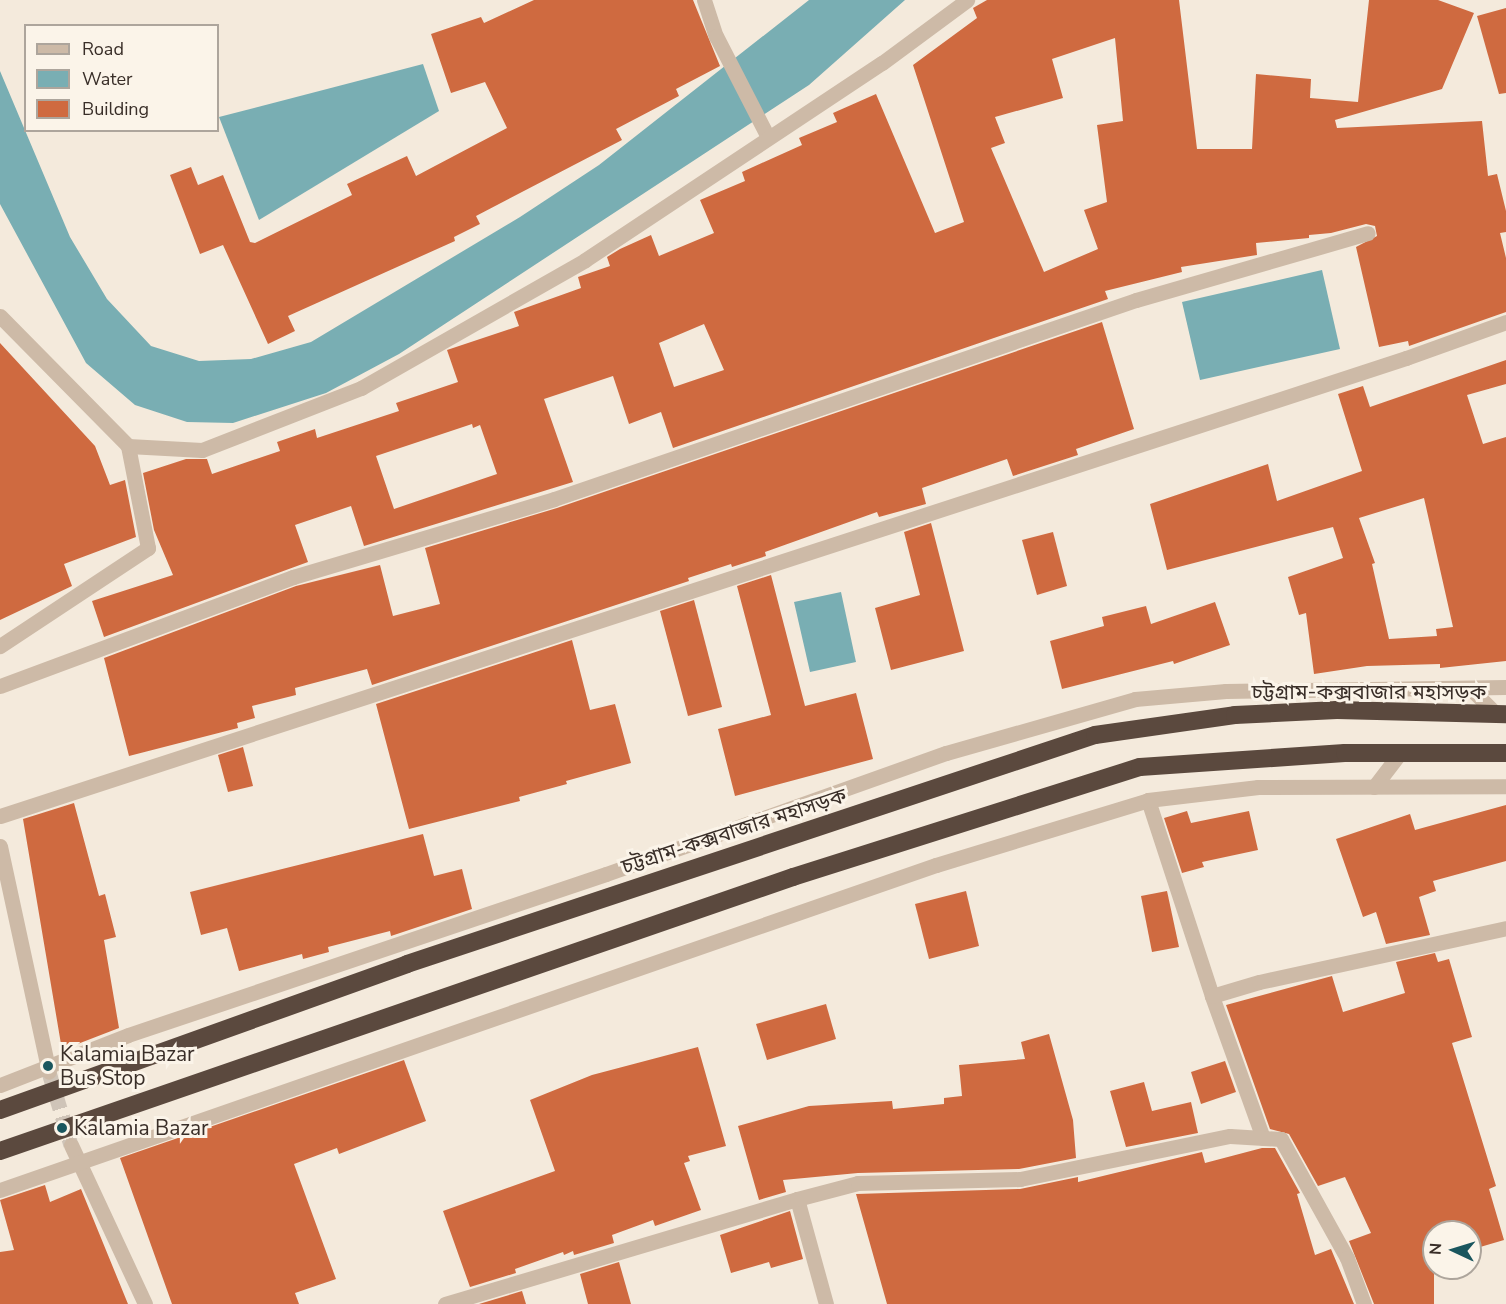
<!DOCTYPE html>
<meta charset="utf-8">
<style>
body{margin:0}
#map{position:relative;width:1506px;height:1304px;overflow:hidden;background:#f4eadc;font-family:"Nunito Sans","Noto Sans Bengali",sans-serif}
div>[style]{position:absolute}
.water>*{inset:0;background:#79aeb3}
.building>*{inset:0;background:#cf6a40}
.street-tunnel>*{height:15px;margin-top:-7.5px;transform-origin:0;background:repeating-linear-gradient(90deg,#cfc4b8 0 15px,transparent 0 23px)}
.street>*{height:15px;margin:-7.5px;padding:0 7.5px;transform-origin:7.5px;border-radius:7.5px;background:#cdbaa7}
.highway>*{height:18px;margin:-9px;padding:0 9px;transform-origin:9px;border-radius:9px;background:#5b493e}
.dots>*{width:16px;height:16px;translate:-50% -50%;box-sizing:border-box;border:3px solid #fbf4e9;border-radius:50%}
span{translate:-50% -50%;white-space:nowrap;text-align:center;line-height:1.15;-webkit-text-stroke:6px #fbf4e9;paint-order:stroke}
.street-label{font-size:21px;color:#392e28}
.poi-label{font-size:21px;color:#392e28}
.left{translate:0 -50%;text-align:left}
.legend{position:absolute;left:24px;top:24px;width:195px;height:108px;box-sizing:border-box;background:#fbf4e9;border:2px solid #ada59c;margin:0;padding:8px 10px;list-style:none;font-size:18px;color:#392e28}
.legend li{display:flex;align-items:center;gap:12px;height:30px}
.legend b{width:30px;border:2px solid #ada59c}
.north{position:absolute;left:1422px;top:1220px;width:60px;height:60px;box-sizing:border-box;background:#fbf4e9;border:2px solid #ada59c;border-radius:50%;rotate:274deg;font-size:16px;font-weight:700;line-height:24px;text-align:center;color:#392e28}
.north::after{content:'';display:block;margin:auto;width:21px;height:27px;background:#1a565e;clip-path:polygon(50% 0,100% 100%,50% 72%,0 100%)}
</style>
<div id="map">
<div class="water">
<i style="clip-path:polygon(809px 0,905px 0,809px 85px,399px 354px,326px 393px,233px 423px,187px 422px,135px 405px,86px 363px,0 204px,0 71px,70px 237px,107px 299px,151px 346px,199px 361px,251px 359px,311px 342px,520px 217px,599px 165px)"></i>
<i style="clip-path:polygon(423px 64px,439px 111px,259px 220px,219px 117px)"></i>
<i style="clip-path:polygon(1322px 270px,1340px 349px,1200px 380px,1182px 302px)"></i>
<i style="clip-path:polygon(841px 592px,856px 662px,810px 672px,794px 602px)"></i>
</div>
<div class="building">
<i style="clip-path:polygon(534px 0,693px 0,720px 66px,676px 89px,679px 96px,616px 129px,622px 140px,476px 216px,480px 224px,454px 237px,455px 241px,288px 316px,295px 331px,268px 344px,223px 245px,200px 254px,170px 175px,191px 167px,198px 185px,223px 175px,250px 242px,255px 243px,352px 195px,347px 184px,407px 156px,416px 176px,507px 128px,485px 82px,451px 93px,431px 34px,481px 17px,484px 23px)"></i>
<i style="clip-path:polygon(evenodd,987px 0,1179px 0,1197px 149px,1252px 149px,1256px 74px,1311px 79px,1310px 98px,1358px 102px,1369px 0,1438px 0,1474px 13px,1442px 89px,1335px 120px,1337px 128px,1482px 121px,1488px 176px,1497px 174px,1506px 211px,1506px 232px,1500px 233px,1506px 258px,1506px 312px,1409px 346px,1408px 341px,1379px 347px,1356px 247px,1377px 236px,1375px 226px,1366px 224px,1331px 233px,1309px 235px,1309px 238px,1256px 243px,1257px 255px,1181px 267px,1182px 272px,1105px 291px,1108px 299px,673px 448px,661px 412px,629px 424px,613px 376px,544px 399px,573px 482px,364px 546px,351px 506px,295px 525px,308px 562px,104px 637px,92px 601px,173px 575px,154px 530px,143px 473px,186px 459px,207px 459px,212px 474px,280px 451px,277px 442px,315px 429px,317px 438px,399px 411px,396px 403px,458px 382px,447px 350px,519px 326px,514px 312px,581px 288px,578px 277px,610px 266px,607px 257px,620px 249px,651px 235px,659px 256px,714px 233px,700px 200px,745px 181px,742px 172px,802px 145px,799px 138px,837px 122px,833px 113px,876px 94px,935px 233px,964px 222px,913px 65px,977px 18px,973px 8px,987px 0,1115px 38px,1123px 121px,1097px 125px,1107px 202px,1084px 210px,1098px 249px,1044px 272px,991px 148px,1005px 143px,995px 117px,1063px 98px,1052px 59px,1115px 38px,987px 0,704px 324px,724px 370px,674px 387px,659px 343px,704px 324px,987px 0,472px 424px,473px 428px,480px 425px,497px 474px,394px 509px,376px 456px,472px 424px)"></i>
<i style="clip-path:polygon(1506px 8px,1506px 93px,1499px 94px,1477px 16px)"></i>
<i style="clip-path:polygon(1102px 322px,1134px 429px,1076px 449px,1078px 455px,1013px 476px,1007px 459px,922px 488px,926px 504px,879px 517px,877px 512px,765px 552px,766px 556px,732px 567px,731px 564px,688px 578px,689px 581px,372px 685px,367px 669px,295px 688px,296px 695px,252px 706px,255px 718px,237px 723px,238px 728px,129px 756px,104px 658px,296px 586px,380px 565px,393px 616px,440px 604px,425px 548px,557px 508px)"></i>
<i style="clip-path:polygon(0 343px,95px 446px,110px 485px,125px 480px,136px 537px,64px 564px,72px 586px,0 620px)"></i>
<i style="clip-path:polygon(evenodd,1506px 360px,1506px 384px,1467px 395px,1483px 444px,1506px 437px,1506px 661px,1440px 668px,1440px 664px,1367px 666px,1314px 674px,1306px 613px,1299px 615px,1288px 577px,1343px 558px,1333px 527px,1167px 570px,1150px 504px,1268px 464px,1277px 501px,1362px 471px,1338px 394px,1363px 386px,1370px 407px,1506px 360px,1424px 498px,1453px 627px,1436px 629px,1437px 636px,1389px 639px,1372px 564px,1375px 563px,1359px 518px,1424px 498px)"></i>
<i style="clip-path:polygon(931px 523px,964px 651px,891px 670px,875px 608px,920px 595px,904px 532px)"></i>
<i style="clip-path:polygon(1053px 532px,1067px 586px,1037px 595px,1022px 540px)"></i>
<i style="clip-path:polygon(771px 575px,805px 706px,856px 693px,873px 759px,735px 796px,718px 729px,771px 715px,737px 586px)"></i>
<i style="clip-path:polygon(694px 600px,722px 707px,688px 716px,660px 611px)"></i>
<i style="clip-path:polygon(1215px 602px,1230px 645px,1174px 664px,1173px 661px,1062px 689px,1050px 641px,1104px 626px,1102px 617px,1146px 606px,1151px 624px)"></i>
<i style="clip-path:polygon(572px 640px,590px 710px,615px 704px,631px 763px,566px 781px,567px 784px,519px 797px,520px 801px,409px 829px,376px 704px)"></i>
<i style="clip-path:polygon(243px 747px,253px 786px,228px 792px,218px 755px)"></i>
<i style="clip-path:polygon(74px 803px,99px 896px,105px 894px,116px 937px,104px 940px,119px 1028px,62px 1050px,23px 819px)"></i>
<i style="clip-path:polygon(1506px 805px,1506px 861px,1433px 881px,1436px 891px,1419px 897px,1430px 935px,1386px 944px,1376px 912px,1363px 917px,1336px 839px,1410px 814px,1415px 830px)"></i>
<i style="clip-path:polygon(1187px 811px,1191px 823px,1249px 811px,1258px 850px,1202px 862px,1204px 867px,1182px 873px,1164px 818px)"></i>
<i style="clip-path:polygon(423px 834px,434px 876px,462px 869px,472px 909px,391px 936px,390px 931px,328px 947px,329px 952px,303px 959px,302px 954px,239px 971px,227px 928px,201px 935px,190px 892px)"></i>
<i style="clip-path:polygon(966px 891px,979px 946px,929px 959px,915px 904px)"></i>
<i style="clip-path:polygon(1167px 891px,1179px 947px,1152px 952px,1141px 896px)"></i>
<i style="clip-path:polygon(1435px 953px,1438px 962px,1449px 959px,1472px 1037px,1452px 1043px,1496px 1186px,1489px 1189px,1504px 1240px,1470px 1250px,1470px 1232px,1434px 1232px,1434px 1304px,1374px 1304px,1349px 1241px,1371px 1233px,1345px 1177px,1318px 1186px,1289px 1134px,1270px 1129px,1226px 1005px,1332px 976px,1343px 1012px,1405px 993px,1396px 962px)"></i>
<i style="clip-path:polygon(826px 1004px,836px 1039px,767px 1060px,756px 1024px)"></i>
<i style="clip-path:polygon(1049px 1034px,1073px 1120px,1076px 1158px,1019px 1169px,858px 1173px,783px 1180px,786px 1192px,759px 1200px,738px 1126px,809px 1106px,892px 1101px,893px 1109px,944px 1104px,944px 1098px,962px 1096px,959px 1065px,1025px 1059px,1021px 1042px)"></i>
<i style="clip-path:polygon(698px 1047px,726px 1146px,688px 1156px,690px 1161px,684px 1163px,701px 1210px,655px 1226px,653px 1220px,612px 1235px,614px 1243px,574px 1255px,573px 1251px,564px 1255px,563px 1252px,515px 1269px,516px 1273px,470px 1287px,443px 1211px,555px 1171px,530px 1100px,592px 1075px)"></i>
<i style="clip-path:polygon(404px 1060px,426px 1121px,339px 1154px,337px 1148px,294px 1164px,336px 1279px,295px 1293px,299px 1304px,172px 1304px,120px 1158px)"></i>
<i style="clip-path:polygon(1225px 1061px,1236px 1092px,1201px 1104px,1191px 1072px)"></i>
<i style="clip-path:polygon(1144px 1082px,1152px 1111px,1191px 1102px,1198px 1133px,1126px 1147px,1110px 1091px)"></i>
<i style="clip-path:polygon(1262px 1148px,1275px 1148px,1300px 1193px,1297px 1194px,1315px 1255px,1331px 1249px,1354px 1304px,887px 1304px,856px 1194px,1020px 1189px,1078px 1177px,1078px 1182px,1202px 1152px,1205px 1163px)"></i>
<i style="clip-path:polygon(45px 1185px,50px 1202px,81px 1189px,128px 1304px,0 1304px,0 1252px,14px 1250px,0 1200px)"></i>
<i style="clip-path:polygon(790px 1211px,803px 1259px,771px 1268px,769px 1262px,731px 1273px,720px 1235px)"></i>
<i style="clip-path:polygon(619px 1262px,631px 1304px,588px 1304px,580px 1274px)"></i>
<i style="clip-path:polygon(522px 1291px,526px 1304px,479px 1304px)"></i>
</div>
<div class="street-tunnel">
<i style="left:49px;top:1072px;width:76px;rotate:73.2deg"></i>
</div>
<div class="street">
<i style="left:704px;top:0;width:38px;rotate:72deg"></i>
<i style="left:716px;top:36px;width:114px;rotate:62.8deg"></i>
<i style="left:0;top:316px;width:182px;rotate:45.4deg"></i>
<i style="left:128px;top:446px;width:104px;rotate:78.9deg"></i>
<i style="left:148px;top:548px;width:178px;rotate:146.5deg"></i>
<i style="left:128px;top:446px;width:74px;rotate:3.1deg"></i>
<i style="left:202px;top:450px;width:171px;rotate:-21.3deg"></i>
<i style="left:361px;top:388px;width:258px;rotate:-29.7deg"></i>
<i style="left:585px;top:260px;width:356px;rotate:-33.6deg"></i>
<i style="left:882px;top:63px;width:106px;rotate:-36.5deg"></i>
<i style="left:0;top:686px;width:313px;rotate:-20.4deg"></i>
<i style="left:293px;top:577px;width:272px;rotate:-16.6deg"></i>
<i style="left:554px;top:499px;width:615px;rotate:-18.88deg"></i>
<i style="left:1136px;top:300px;width:241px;rotate:-16.1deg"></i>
<i style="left:1470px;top:688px;width:37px;rotate:45deg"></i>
<i style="left:1374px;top:787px;width:43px;rotate:-52.6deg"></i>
<i style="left:1148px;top:800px;width:206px;rotate:71.9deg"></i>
<i style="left:0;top:816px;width:1479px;rotate:-18.04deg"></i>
<i style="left:1406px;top:358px;width:106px;rotate:-19.8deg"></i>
<i style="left:0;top:846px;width:231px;rotate:77.8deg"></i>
<i style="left:0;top:1085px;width:137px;rotate:-21.3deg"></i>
<i style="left:128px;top:1035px;width:504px;rotate:-18.61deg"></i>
<i style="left:606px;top:874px;width:361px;rotate:-19.6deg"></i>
<i style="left:946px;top:753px;width:197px;rotate:-15.9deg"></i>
<i style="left:1135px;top:699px;width:91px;rotate:-5deg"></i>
<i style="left:1226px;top:691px;width:280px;rotate:-0.8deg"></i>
<i style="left:1263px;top:1138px;width:151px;rotate:-109.8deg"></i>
<i style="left:1212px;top:996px;width:49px;rotate:-16.6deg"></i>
<i style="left:1259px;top:982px;width:253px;rotate:-12.3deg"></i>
<i style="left:71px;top:1145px;width:175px;rotate:65deg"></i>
<i style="left:0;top:1190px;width:991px;rotate:-19.15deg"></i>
<i style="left:936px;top:865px;width:222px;rotate:-17deg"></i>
<i style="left:1148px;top:800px;width:111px;rotate:-6.7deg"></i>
<i style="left:1258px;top:787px;width:248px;rotate:-0.2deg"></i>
<i style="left:445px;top:1304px;width:367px;rotate:-16.6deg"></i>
<i style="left:826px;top:1304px;width:109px;rotate:-105.4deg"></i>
<i style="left:797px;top:1199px;width:63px;rotate:-14.7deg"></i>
<i style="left:858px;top:1183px;width:162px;rotate:-1.4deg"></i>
<i style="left:1020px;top:1179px;width:214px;rotate:-11.6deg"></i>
<i style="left:1230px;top:1136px;width:51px;rotate:3.4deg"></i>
<i style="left:1281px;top:1139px;width:136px;rotate:61deg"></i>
<i style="left:1347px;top:1258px;width:49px;rotate:69.7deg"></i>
</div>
<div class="highway">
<i style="left:0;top:1110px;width:432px;rotate:-19.7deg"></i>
<i style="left:407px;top:964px;width:725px;rotate:-18.41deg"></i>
<i style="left:1095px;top:735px;width:141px;rotate:-8.1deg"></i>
<i style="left:1235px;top:715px;width:102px;rotate:-2.8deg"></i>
<i style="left:1337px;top:710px;width:169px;rotate:1.4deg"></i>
<i style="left:0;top:1151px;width:839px;rotate:-19.06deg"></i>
<i style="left:793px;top:877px;width:364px;rotate:-17.6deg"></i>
<i style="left:1140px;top:767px;width:205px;rotate:-3.9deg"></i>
<i style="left:1345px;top:753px;width:161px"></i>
</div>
<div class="dots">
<i style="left:48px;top:1066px;background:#1a565e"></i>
<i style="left:62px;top:1128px;background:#1a565e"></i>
</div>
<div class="street-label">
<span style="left:1369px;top:692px">চট্টগ্রাম-কক্সবাজার মহাসড়ক</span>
<span style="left:734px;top:831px;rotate:-18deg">চট্টগ্রাম-কক্সবাজার মহাসড়ক</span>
</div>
<div class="poi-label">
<span class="left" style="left:60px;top:1066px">Kalamia Bazar<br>Bus Stop</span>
<span class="left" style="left:74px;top:1128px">Kalamia Bazar</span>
</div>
<ul class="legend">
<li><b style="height:8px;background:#cdbaa7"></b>Road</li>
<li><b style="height:16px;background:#79aeb3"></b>Water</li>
<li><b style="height:16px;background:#cf6a40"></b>Building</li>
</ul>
<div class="north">N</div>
</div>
